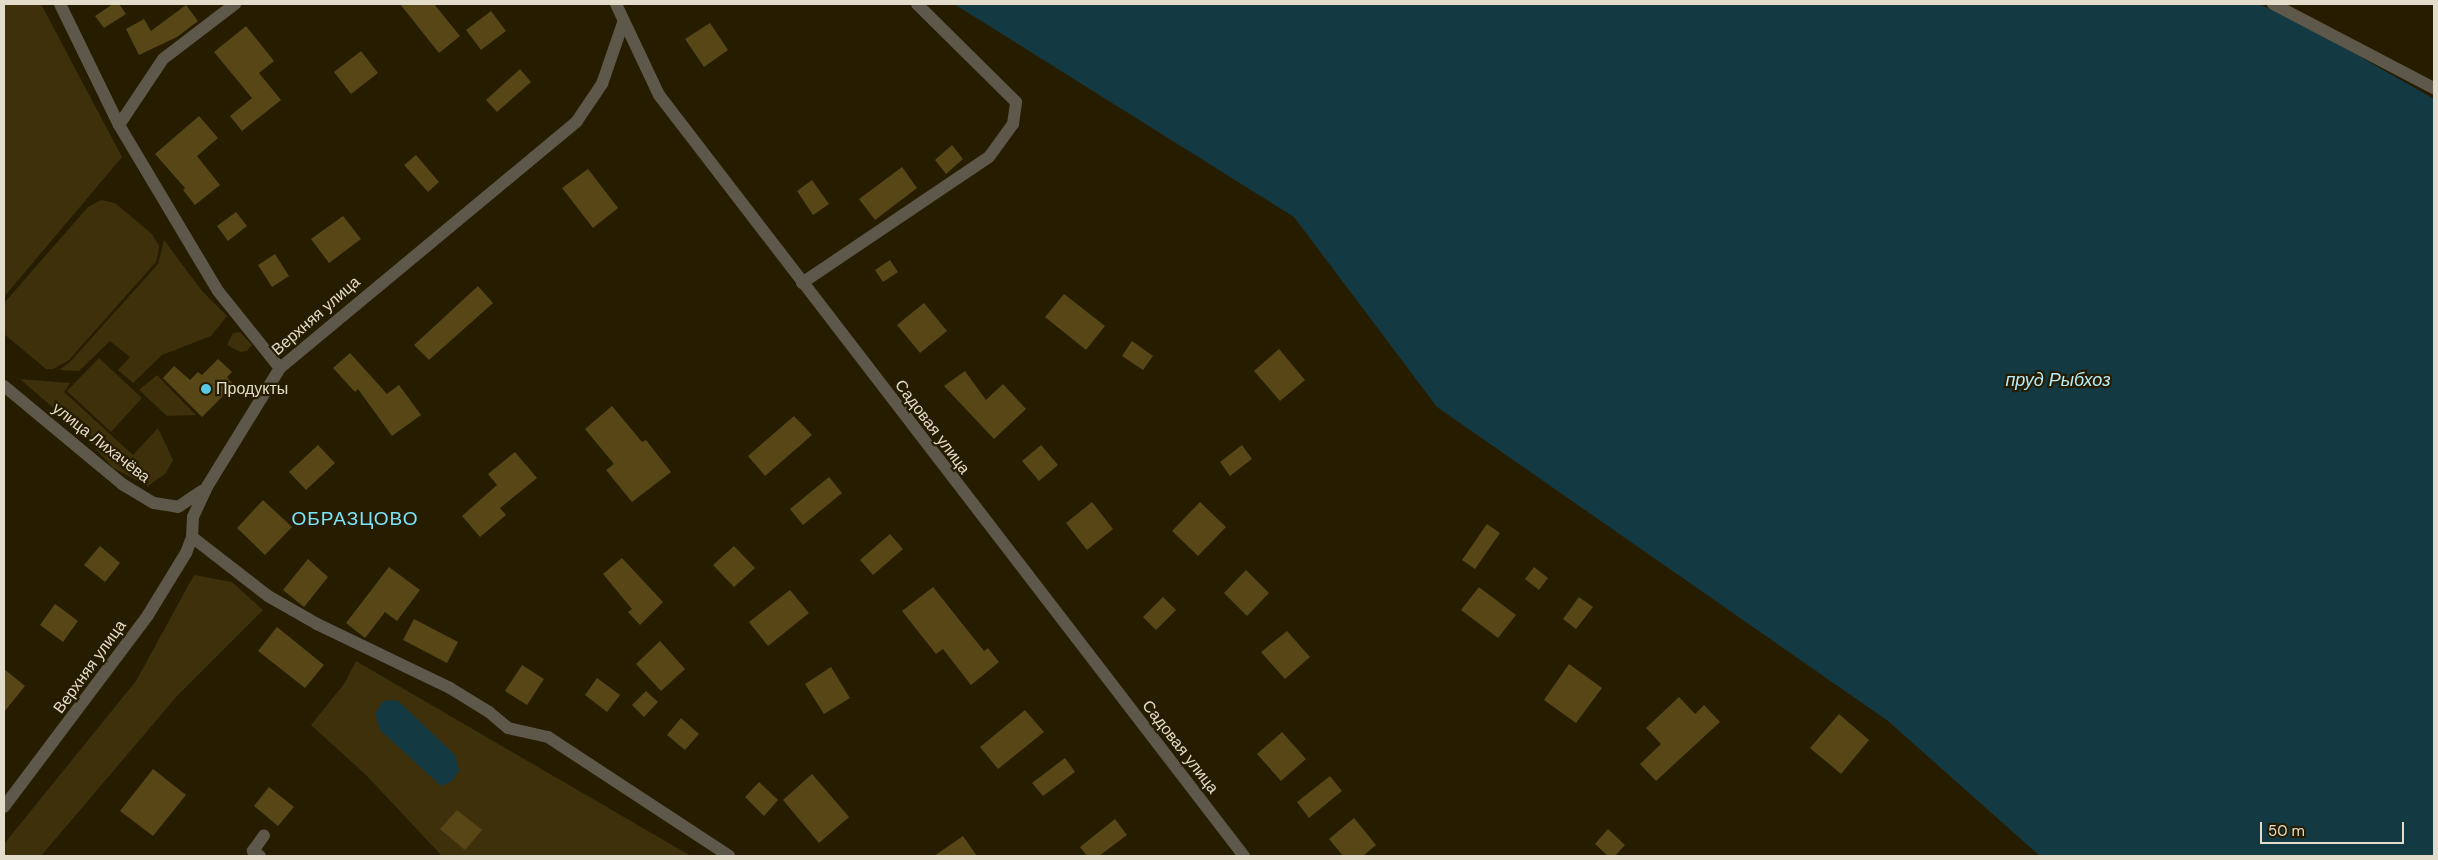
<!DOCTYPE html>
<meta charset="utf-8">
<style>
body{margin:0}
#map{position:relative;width:2438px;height:860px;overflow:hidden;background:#261c00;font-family:"DM Sans",sans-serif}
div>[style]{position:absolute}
.green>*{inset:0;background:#3d300b}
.water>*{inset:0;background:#133a43}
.building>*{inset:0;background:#574717}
.minor>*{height:12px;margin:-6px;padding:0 6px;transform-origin:6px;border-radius:6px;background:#5d584a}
.dots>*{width:14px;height:14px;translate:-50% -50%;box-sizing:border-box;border:2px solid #261c00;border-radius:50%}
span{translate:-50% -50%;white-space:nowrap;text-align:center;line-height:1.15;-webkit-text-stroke:4.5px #261c00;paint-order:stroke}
.street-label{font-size:16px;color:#e3dccb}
.poi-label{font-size:16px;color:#e3dccb}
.left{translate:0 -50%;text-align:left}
.water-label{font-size:18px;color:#b6edfa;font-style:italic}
.quarter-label{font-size:19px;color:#7de3fa;letter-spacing:1px}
.frame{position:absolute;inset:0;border:5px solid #e3dccb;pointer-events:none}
.scale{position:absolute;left:2260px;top:822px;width:144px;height:22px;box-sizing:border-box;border:2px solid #e3dccb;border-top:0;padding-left:6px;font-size:15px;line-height:18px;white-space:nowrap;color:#e3dccb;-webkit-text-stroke:4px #261c00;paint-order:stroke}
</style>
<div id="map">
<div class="green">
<i style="clip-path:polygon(4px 4px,41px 4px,122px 157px,4px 297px)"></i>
<i style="clip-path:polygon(101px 200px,115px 203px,152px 234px,159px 246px,158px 254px,156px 262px,69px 360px,53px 369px,46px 369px,4px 334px,4px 303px,88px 207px)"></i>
<i style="clip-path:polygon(164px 240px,202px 291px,227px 316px,211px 336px,162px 355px,133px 383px,118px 370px,130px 357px,110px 341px,79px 371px,59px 370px,70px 362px,158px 264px)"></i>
<i style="clip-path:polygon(240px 332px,252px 345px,247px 351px,240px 352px,227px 345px,233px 333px)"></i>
<i style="clip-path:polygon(99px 358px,142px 398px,111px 432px,67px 391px)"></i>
<i style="clip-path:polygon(157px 375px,196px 415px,167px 416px,139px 390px)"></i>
<i style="clip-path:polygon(20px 379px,70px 383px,64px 392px,133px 455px,158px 428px,173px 460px,166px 473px,148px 486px,113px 468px,81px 432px)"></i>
<i style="clip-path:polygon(194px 575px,232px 582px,263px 610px,177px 696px,41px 856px,4px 856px,4px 844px,136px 681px)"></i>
<i style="clip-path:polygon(356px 661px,691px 856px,442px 856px,366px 775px,311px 725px,344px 684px)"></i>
</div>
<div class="water">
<i style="clip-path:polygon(954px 4px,2259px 4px,2303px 24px,2434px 99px,2434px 856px,2040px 856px,1888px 721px,1437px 407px,1294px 217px)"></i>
<i style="clip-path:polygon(397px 700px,455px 755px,459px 771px,452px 781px,441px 786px,380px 730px,375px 714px,383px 701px)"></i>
</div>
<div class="building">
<i style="clip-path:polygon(113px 4px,119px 4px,126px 14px,104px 28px,95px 16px)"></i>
<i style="clip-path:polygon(400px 4px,434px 4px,460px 36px,439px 53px)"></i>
<i style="clip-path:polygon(186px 5px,198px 21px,177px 37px,139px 55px,126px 29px,144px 19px,151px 31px)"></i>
<i style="clip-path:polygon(491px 11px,506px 31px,481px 50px,466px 30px)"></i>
<i style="clip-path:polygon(710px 23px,728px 50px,704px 67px,685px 39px)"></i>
<i style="clip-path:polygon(246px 26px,274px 61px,259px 73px,281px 100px,242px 131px,230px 116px,252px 98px,214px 52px)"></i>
<i style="clip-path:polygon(361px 51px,378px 73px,351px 94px,334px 72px)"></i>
<i style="clip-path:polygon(520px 69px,531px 82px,497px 112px,486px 100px)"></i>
<i style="clip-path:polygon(199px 116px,218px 138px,197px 156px,220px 185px,195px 205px,183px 190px,185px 188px,155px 154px)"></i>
<i style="clip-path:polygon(952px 145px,963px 159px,946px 174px,935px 160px)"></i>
<i style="clip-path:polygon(416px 155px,439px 182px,428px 192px,404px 165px)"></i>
<i style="clip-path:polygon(902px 167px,917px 188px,875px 220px,859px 199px)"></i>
<i style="clip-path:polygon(588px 169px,618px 208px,593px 228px,562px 188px)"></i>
<i style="clip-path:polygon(812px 180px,829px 204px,813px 215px,797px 191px)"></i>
<i style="clip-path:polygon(236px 212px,247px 226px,228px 241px,217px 226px)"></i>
<i style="clip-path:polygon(343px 216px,361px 239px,329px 263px,311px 239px)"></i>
<i style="clip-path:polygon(275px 254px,289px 276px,272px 287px,258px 265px)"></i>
<i style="clip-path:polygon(890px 260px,898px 272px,883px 282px,875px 270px)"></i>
<i style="clip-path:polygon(478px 286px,493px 303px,429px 360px,414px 345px)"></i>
<i style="clip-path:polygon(1064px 294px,1105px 326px,1086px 350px,1045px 317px)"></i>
<i style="clip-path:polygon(924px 303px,947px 331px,920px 353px,897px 325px)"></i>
<i style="clip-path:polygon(1132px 341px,1153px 356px,1143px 370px,1122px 356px)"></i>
<i style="clip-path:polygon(1279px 349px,1305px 380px,1280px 401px,1254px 371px)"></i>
<i style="clip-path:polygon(350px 353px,387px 394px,399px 385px,421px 415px,392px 436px,358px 389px,355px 392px,333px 368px)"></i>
<i style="clip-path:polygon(218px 359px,232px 372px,227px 377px,234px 385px,202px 417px,163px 378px,174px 366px,190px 380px,198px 372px,202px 375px)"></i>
<i style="clip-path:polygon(965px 371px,986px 400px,1003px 384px,1026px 409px,994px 439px,944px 386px)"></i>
<i style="clip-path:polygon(612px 406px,642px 442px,646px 440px,671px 472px,632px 502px,606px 470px,614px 464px,585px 429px)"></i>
<i style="clip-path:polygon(794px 416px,812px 435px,765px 476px,748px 456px)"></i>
<i style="clip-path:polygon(318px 445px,335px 463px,306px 490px,289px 472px)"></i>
<i style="clip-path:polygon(1041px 445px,1058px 465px,1039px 481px,1022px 461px)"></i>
<i style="clip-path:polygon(1242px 445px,1252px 459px,1230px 476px,1220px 462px)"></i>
<i style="clip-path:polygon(515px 452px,537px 478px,500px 508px,506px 515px,480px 537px,462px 516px,497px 485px,488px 474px)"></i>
<i style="clip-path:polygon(829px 477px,842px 493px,803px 525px,790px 509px)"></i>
<i style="clip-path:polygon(263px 500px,292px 527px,265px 555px,237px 528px)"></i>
<i style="clip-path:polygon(1092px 502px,1113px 529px,1087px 550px,1066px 523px)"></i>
<i style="clip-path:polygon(1200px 502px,1226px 527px,1198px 556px,1172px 531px)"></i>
<i style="clip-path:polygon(1487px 524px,1500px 533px,1475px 569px,1462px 560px)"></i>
<i style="clip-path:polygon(890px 534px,903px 549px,873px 575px,860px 560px)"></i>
<i style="clip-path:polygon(100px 546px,120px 563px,105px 582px,84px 565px)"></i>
<i style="clip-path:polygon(734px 546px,755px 568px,734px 587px,713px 565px)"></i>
<i style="clip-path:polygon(622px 558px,663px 602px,640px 625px,628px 612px,632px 609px,603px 574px)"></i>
<i style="clip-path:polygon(308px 559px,328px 577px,304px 607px,283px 590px)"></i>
<i style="clip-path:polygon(389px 567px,420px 590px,397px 621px,385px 612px,365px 638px,346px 623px)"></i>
<i style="clip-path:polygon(1534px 567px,1548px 578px,1539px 590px,1525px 579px)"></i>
<i style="clip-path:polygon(1246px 570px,1269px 593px,1247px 616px,1224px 593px)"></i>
<i style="clip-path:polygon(933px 587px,984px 651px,988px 648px,999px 662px,971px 685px,943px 649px,936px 654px,902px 611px)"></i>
<i style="clip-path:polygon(1479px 587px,1516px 615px,1498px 638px,1461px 610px)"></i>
<i style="clip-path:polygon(790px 590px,809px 613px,768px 646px,749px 622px)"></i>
<i style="clip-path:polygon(1163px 597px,1176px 610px,1156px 630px,1143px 617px)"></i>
<i style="clip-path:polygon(1579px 597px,1593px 607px,1576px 629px,1563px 619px)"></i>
<i style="clip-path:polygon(55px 604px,78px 621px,63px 642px,40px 625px)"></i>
<i style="clip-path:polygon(414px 619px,458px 642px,447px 663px,403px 640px)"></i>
<i style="clip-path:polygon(277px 627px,324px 665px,305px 688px,258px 651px)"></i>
<i style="clip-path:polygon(1287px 631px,1310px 657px,1285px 679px,1261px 652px)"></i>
<i style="clip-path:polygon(660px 641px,685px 669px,661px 691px,636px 664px)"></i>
<i style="clip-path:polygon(1569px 664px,1602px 688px,1576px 723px,1544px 700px)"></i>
<i style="clip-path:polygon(522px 665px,544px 679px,527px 705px,505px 691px)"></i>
<i style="clip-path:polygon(831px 667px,850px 698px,824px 714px,805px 684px)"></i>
<i style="clip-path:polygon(4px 669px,25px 686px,4px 712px)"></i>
<i style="clip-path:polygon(597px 678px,620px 695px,607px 712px,585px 695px)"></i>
<i style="clip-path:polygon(646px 691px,658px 702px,644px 717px,632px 705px)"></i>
<i style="clip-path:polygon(1679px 697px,1695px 714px,1704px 705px,1720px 722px,1656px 781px,1640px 764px,1661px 744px,1646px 728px)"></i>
<i style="clip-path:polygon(1025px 710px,1044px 732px,998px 769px,980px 747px)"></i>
<i style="clip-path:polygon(1839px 714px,1869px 740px,1841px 774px,1810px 748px)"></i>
<i style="clip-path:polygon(681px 718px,699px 734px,685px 750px,667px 735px)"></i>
<i style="clip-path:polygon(1282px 732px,1306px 759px,1281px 781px,1257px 754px)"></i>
<i style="clip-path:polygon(1065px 758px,1075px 772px,1043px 796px,1032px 783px)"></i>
<i style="clip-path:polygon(153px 769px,186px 795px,153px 836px,120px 811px)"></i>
<i style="clip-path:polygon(812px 774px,849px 817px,819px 843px,783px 800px)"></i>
<i style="clip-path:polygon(1330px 776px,1342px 791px,1309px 818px,1297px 802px)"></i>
<i style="clip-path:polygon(759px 782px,778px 800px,764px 816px,745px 797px)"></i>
<i style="clip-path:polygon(269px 787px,294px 807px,278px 826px,254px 806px)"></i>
<i style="clip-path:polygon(457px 810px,482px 830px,465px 850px,440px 829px)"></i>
<i style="clip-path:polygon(1354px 818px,1376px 845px,1363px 856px,1343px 856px,1329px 839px)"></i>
<i style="clip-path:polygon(1115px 819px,1127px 835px,1099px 856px,1087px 856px,1080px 847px)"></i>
<i style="clip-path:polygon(1608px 829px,1625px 845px,1615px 856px,1608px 856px,1595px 844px)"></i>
<i style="clip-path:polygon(963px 836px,977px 856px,934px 856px)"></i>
</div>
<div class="minor">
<i style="left:60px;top:4px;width:135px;rotate:64deg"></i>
<i style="left:119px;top:125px;width:193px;rotate:59.2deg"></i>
<i style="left:218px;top:291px;width:99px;rotate:51.2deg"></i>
<i style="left:616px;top:4px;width:101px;rotate:64.7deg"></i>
<i style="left:659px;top:95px;width:960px;rotate:52.45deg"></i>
<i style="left:2273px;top:4px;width:182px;rotate:27.6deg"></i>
<i style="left:119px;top:125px;width:79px;rotate:-56.3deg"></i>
<i style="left:163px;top:59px;width:91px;rotate:-37.4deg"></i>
<i style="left:802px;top:283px;width:225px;rotate:-34deg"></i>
<i style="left:989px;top:157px;width:41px;rotate:-54deg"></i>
<i style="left:1013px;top:124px;width:22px;rotate:-82deg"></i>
<i style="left:1016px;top:102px;width:139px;rotate:-135.3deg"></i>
<i style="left:4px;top:386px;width:153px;rotate:39.7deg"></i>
<i style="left:122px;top:484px;width:37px;rotate:31deg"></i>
<i style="left:154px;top:503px;width:24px;rotate:9deg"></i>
<i style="left:178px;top:507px;width:29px;rotate:-34deg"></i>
<i style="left:192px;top:537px;width:96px;rotate:37.8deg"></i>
<i style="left:268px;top:596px;width:56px;rotate:29.7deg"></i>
<i style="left:317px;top:624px;width:148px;rotate:25.7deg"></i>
<i style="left:450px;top:688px;width:46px;rotate:31.6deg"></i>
<i style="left:489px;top:712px;width:25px;rotate:40deg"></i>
<i style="left:508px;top:728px;width:41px;rotate:12.7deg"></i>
<i style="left:548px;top:737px;width:217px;rotate:33.3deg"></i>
<i style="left:4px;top:807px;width:240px;rotate:-53.1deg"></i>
<i style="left:148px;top:615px;width:73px;rotate:-58.5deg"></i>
<i style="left:186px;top:553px;width:17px;rotate:-69deg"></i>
<i style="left:192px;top:537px;width:20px;rotate:-87deg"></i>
<i style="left:193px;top:517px;width:35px;rotate:-65deg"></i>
<i style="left:208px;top:485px;width:137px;rotate:-58.4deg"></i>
<i style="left:280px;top:368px;width:386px;rotate:-39.7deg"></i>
<i style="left:577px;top:121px;width:45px;rotate:-56deg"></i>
<i style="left:602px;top:84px;width:65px;rotate:-71deg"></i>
<i style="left:260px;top:856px;width:9px;rotate:-144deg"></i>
<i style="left:253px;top:851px;width:19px;rotate:-55deg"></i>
</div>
<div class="dots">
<i style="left:206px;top:389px;background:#57c9e2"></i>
</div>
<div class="street-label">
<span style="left:316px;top:316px;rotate:-41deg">Верхняя улица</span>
<span style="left:932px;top:427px;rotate:53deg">Садовая улица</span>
<span style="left:101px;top:443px;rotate:38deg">улица Лихачёва</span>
<span style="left:90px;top:667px;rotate:-54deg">Верхняя улица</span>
<span style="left:1180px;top:747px;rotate:52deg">Садовая улица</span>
</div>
<div class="poi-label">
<span class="left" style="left:216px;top:389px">Продукты</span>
</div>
<div class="water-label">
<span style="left:2058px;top:380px">пруд Рыбхоз</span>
</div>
<div class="quarter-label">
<span style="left:355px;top:519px">ОБРАЗЦОВО</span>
</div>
<div class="frame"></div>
<div class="scale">50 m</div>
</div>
